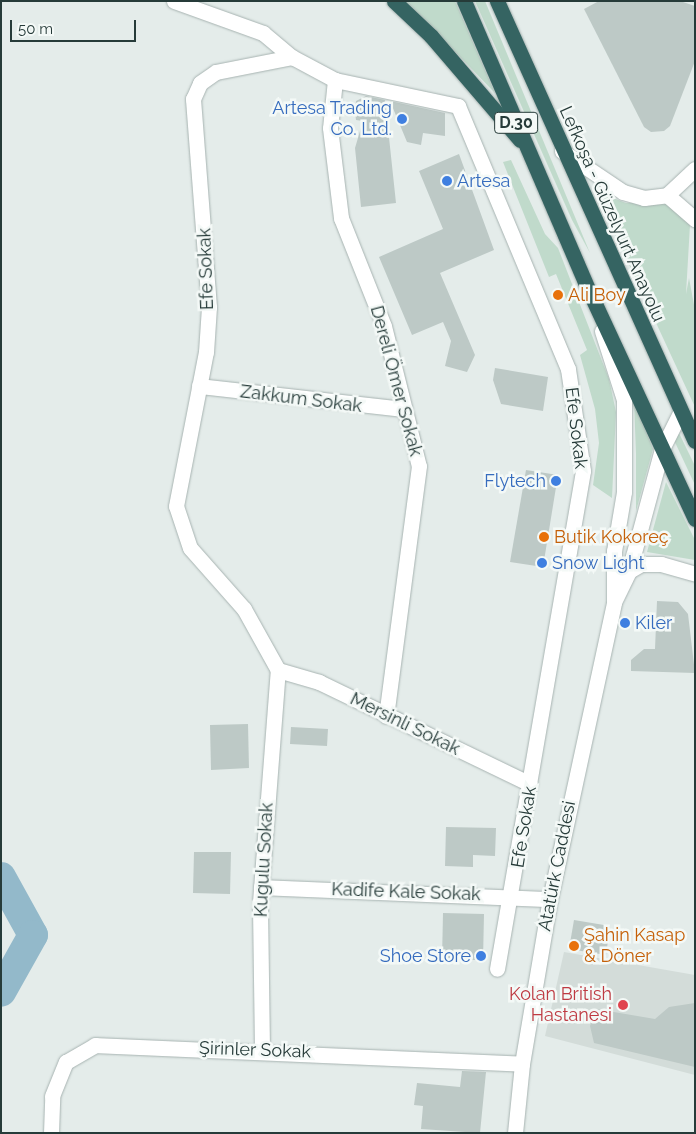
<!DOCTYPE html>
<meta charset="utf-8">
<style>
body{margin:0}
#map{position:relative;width:696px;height:1134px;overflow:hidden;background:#e4ecea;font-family:Raleway,sans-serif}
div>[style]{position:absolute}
.built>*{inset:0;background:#d3dcd9}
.green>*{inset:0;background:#c0dacb}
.river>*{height:30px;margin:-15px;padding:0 15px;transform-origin:15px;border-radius:15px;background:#93b9ca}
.building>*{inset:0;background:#bdc9c6}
.roads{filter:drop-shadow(0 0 1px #a7b3b1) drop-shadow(0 0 1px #a7b3b1)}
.street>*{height:15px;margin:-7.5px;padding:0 7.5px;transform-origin:7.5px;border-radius:7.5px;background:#fff}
.secondary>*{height:15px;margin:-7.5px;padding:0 7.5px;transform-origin:7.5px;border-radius:7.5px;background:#fff}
.highway>*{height:15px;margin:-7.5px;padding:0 7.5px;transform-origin:7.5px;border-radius:7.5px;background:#356462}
.dots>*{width:14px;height:14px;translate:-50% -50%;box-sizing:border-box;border:2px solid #f4f9f7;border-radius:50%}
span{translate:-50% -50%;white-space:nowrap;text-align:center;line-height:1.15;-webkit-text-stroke:5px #f4f9f7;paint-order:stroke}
.shield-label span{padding:1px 4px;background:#f4f9f7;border:1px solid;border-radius:4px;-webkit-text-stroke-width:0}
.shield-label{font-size:16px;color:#263b39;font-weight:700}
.shop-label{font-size:18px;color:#366cbe}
.right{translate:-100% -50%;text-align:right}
.left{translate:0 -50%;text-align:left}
.street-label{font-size:18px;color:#263b39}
.food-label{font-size:18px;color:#c56008}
.health-label{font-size:18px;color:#be3a42}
.frame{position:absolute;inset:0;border:2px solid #263b39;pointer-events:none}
.scale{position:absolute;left:10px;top:20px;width:126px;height:22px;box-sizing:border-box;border:2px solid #263b39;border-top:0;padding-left:6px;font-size:15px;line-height:18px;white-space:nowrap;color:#263b39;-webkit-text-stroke:4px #f4f9f7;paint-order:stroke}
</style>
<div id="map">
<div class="built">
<i style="clip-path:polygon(564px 952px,695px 975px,695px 1075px,545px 1036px)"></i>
</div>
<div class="green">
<i style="clip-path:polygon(404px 1px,455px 1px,495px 93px,433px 29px)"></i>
<i style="clip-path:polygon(475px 1px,485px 1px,590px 253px,572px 220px)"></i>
<i style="clip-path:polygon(511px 160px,545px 234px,558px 248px,609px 379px,616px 412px,612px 498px,593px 485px,599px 443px,595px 409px,580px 355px,587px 350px,556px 274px,549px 277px,503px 162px)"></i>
<i style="clip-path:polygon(595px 191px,626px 203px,670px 202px,684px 212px,690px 225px,686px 294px,689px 278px,695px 310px,695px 407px)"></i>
<i style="clip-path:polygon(634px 401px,653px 449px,636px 511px,636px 454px)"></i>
<i style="clip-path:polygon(678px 431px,695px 466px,695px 485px,673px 438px)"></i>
<i style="clip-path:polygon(666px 482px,695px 540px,695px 560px,647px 552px)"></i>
</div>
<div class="river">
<i style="left:1px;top:877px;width:66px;rotate:61.1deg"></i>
<i style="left:33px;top:935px;width:65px;rotate:119.3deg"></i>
</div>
<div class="building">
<i style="clip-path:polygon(599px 1px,680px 1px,695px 6px,695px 61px,670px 126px,664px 131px,651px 132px,644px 127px,584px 9px)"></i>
<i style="clip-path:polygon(366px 96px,385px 100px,396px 203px,361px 207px,355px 148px,363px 121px,356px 120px,355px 111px,356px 101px)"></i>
<i style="clip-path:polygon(390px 101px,445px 113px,445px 136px,423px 133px,421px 145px,407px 142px)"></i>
<i style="clip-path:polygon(459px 154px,494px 250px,440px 273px,475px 355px,467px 372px,445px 366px,451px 341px,443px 322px,412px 335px,379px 257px,443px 229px,419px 171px)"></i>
<i style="clip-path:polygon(495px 368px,548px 377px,543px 411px,501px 404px,493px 380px)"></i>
<i style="clip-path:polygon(526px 470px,558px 475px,543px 567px,510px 562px)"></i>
<i style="clip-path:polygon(657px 601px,678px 602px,688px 614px,695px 673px,631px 671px,631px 660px,644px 649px,655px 649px)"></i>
<i style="clip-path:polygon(248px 724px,249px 768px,211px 770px,210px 725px)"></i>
<i style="clip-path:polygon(291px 727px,328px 729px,327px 746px,290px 744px)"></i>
<i style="clip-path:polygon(446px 827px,496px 828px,495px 856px,473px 855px,473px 867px,445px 866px)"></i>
<i style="clip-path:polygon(194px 852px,231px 852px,230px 894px,193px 893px)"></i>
<i style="clip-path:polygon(443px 913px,484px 914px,483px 960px,442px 960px)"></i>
<i style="clip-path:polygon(574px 920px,610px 926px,606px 955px,569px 949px)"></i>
<i style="clip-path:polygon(695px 1003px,695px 1067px,594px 1043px,590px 1026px,596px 1009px,655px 1019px,669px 1007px)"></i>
<i style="clip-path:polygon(462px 1071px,486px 1072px,480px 1133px,421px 1129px,423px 1106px,414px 1105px,417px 1083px,460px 1087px)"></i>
</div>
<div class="roads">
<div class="street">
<i style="left:174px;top:1px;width:95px;rotate:19.8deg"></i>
<i style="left:263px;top:33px;width:38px;rotate:40deg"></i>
<i style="left:292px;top:57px;width:49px;rotate:28.1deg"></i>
<i style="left:335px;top:80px;width:126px;rotate:11.9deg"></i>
<i style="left:458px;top:106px;width:285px;rotate:67.3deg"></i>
<i style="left:568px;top:369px;width:103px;rotate:81.6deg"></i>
<i style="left:583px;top:471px;width:505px;rotate:99.8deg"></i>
<i style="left:335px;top:80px;width:48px;rotate:95.9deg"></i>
<i style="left:330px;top:128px;width:91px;rotate:83deg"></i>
<i style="left:341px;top:218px;width:116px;rotate:68.3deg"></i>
<i style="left:384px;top:326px;width:144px;rotate:76deg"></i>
<i style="left:419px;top:466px;width:252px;rotate:97.5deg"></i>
<i style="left:562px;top:151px;width:73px;rotate:33.9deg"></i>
<i style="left:623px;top:192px;width:22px;rotate:16deg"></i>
<i style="left:644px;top:198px;width:23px;rotate:-7deg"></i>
<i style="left:667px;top:195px;width:38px;rotate:-43deg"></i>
<i style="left:667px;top:195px;width:37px;rotate:41deg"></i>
<i style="left:199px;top:386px;width:205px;rotate:6.4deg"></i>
<i style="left:278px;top:670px;width:70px;rotate:-119.1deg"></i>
<i style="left:244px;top:609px;width:81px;rotate:-131.5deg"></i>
<i style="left:190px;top:548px;width:44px;rotate:-108.4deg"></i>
<i style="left:176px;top:506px;width:157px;rotate:-79deg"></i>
<i style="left:206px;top:352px;width:45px;rotate:-86.2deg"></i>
<i style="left:209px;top:307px;width:209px;rotate:-94.4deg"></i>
<i style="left:193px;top:99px;width:17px;rotate:-66deg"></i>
<i style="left:200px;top:83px;width:19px;rotate:-35deg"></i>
<i style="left:216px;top:72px;width:77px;rotate:-11.2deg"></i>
<i style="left:278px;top:670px;width:43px;rotate:16.3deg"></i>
<i style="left:319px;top:682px;width:234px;rotate:25.8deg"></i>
<i style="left:261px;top:887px;width:289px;rotate:2.4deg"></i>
<i style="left:262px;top:1050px;width:148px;rotate:-90.8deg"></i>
<i style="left:260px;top:902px;width:233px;rotate:-85.6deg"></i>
<i style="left:51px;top:1133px;width:37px;rotate:-88deg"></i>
<i style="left:52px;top:1096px;width:37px;rotate:-68deg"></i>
<i style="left:66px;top:1062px;width:34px;rotate:-30deg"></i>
<i style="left:95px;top:1045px;width:427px;rotate:2.5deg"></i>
</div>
<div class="secondary">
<i style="left:602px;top:331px;width:72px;rotate:72.3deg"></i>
<i style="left:624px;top:400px;width:92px;rotate:90deg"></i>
<i style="left:624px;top:492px;width:60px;rotate:99.6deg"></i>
<i style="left:614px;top:551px;width:50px;rotate:90deg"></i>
<i style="left:629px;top:571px;width:14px;rotate:-30deg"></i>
<i style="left:641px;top:564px;width:20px"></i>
<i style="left:661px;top:564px;width:35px;rotate:16deg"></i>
<i style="left:515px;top:1133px;width:69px;rotate:-84.2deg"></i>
<i style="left:522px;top:1064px;width:167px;rotate:-80.4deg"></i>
<i style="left:550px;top:899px;width:304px;rotate:-77.8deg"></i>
<i style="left:614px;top:602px;width:34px;rotate:-64deg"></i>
<i style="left:629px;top:571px;width:126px;rotate:-74.9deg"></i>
<i style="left:662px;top:449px;width:42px;rotate:-63.4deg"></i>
</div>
<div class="highway">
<i style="left:394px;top:1px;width:51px;rotate:43.4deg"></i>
<i style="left:431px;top:36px;width:137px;rotate:49.4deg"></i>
<i style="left:464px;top:1px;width:318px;rotate:66.7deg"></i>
<i style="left:590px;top:293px;width:249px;rotate:65.1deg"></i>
<i style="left:497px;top:1px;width:482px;rotate:65.8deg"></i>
</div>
</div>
<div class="dots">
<i style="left:402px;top:119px;background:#3f7fe0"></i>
<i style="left:447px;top:181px;background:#3f7fe0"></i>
<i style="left:558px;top:295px;background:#e8710a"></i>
<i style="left:556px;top:481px;background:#3f7fe0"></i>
<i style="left:544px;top:537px;background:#e8710a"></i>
<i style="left:542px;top:563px;background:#3f7fe0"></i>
<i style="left:625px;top:623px;background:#3f7fe0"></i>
<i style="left:574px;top:946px;background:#e8710a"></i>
<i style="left:481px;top:956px;background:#3f7fe0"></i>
<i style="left:623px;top:1005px;background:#e0444e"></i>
</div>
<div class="shield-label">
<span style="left:516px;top:123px">D.30</span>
</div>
<div class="shop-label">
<span class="right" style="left:392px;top:119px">Artesa Trading<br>Co. Ltd.</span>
<span class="left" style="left:457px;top:181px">Artesa</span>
<span class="right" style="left:546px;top:481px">Flytech</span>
<span class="left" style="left:552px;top:563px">Snow Light</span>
<span class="left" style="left:635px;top:623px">Kiler</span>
<span class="right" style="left:471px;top:956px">Shoe Store</span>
</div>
<div class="street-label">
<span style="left:612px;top:214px;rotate:66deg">Lefkoşa - Güzelyurt Anayolu</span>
<span style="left:206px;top:269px;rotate:-92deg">Efe Sokak</span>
<span style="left:396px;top:381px;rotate:75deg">Dereli Ömer Sokak</span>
<span style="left:301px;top:399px;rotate:7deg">Zakkum Sokak</span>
<span style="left:576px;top:428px;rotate:83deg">Efe Sokak</span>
<span style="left:405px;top:724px;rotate:26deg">Mersinli Sokak</span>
<span style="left:524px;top:827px;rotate:-81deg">Efe Sokak</span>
<span style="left:264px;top:860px;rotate:-87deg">Kugulu Sokak</span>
<span style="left:557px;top:866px;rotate:-79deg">Atatürk Caddesi</span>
<span style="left:406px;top:892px;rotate:2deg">Kadife Kale Sokak</span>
<span style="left:255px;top:1050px;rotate:2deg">Şirinler Sokak</span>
</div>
<div class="food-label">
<span class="left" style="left:568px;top:295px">Ali Boy</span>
<span class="left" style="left:554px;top:537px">Butik Kokoreç</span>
<span class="left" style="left:584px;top:946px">Şahin Kasap<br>&amp; Döner</span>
</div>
<div class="health-label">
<span class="right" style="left:612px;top:1005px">Kolan British<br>Hastanesi</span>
</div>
<div class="frame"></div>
<div class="scale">50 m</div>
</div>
